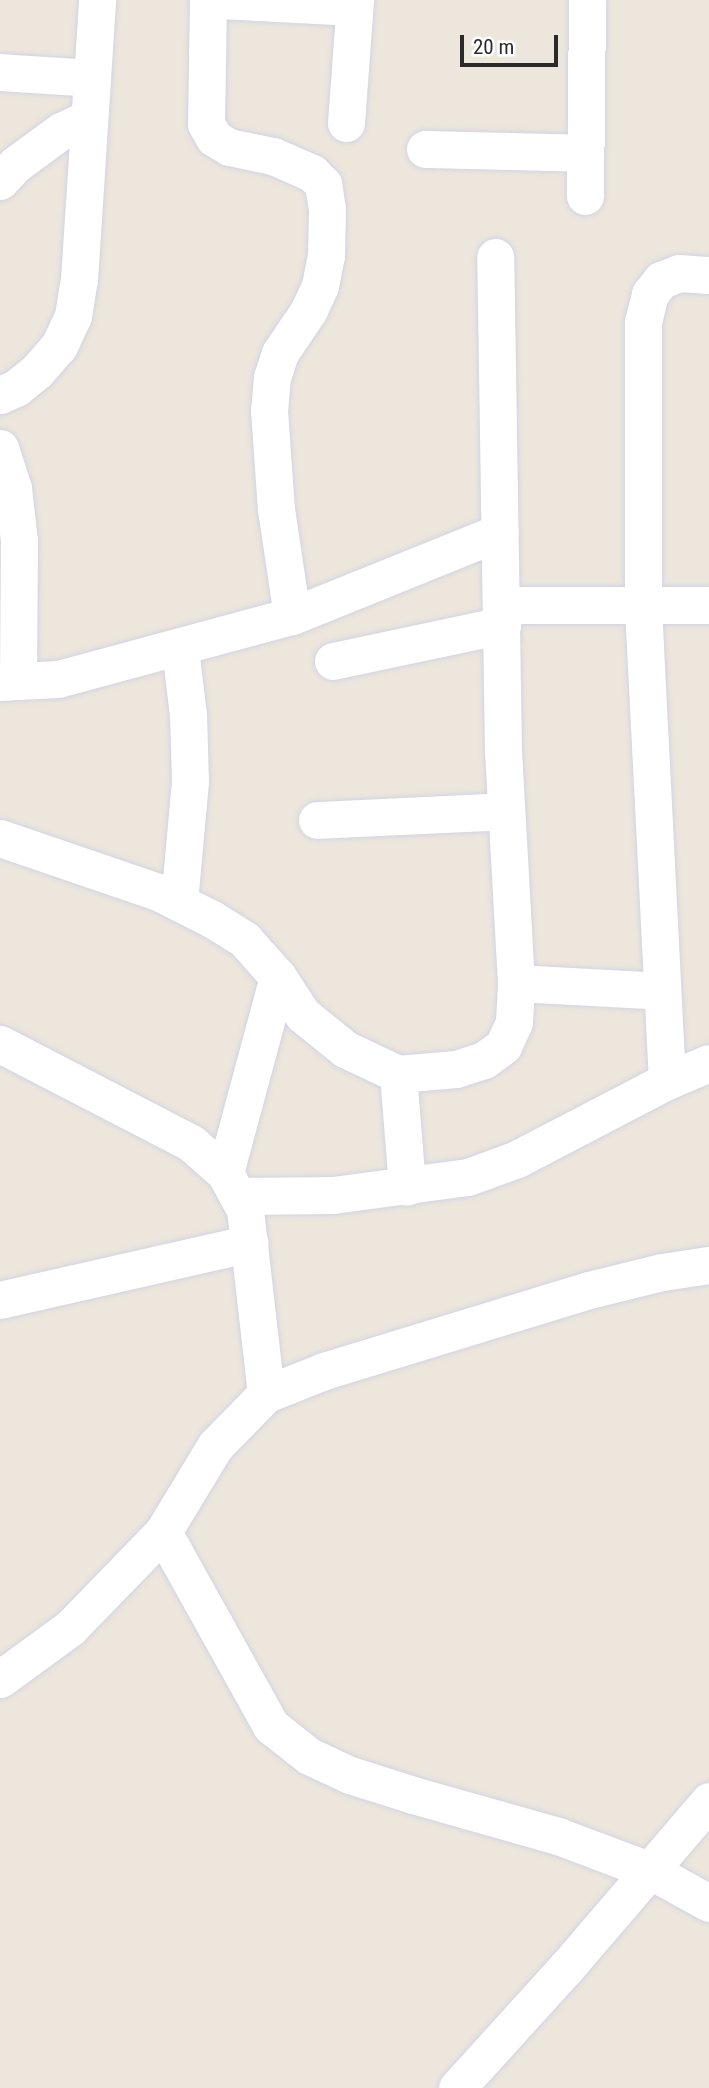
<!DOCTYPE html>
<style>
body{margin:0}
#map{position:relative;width:709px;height:2088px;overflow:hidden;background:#ede6dc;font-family:"Roboto Condensed",sans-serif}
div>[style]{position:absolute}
.roads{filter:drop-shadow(0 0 2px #d1d4e3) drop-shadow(0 0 2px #d1d4e3)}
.minor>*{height:37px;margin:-18.5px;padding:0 18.5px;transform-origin:18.5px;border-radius:18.5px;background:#fff}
span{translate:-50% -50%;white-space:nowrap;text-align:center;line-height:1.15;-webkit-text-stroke:5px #fff;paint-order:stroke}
.scale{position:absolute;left:460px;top:35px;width:98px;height:32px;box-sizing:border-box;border:4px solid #2a2a2a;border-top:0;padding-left:9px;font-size:21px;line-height:24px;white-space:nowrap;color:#2a2a2a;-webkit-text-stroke:5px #fff;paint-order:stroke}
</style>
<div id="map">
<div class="roads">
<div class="minor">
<i style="left:208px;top:0;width:124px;rotate:90.9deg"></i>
<i style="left:206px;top:124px;width:16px;rotate:60deg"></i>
<i style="left:214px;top:138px;width:17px;rotate:31deg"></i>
<i style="left:229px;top:147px;width:45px;rotate:11.6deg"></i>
<i style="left:273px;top:156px;width:43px;rotate:23.6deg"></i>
<i style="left:312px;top:173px;width:16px;rotate:45deg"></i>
<i style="left:323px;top:184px;width:24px;rotate:81deg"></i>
<i style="left:327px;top:208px;width:47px;rotate:91.2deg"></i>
<i style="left:326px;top:255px;width:32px;rotate:101deg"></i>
<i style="left:320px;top:286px;width:26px;rotate:115deg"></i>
<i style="left:309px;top:310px;width:52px;rotate:124deg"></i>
<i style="left:280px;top:353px;width:25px;rotate:108deg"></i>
<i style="left:272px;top:377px;width:33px;rotate:95deg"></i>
<i style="left:269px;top:410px;width:99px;rotate:86deg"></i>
<i style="left:276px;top:509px;width:108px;rotate:81.5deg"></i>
<i style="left:221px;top:0;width:133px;rotate:3deg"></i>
<i style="left:0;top:72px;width:92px;rotate:3.7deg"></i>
<i style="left:346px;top:123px;width:123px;rotate:-85.8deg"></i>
<i style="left:425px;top:149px;width:160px;rotate:1.4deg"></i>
<i style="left:0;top:181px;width:23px;rotate:-47deg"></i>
<i style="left:16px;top:164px;width:56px;rotate:-36.3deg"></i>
<i style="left:61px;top:131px;width:31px;rotate:-25deg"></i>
<i style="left:585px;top:196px;width:196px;rotate:-89.4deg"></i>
<i style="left:0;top:395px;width:17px;rotate:-24deg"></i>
<i style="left:16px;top:388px;width:27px;rotate:-39deg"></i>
<i style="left:37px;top:371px;width:33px;rotate:-49deg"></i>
<i style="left:59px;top:346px;width:33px;rotate:-65deg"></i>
<i style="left:73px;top:316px;width:36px;rotate:-81deg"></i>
<i style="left:79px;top:280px;width:281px;rotate:-86.3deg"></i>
<i style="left:0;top:448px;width:42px;rotate:72deg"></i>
<i style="left:13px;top:488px;width:53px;rotate:83.5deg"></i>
<i style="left:19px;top:541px;width:140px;rotate:90.4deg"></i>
<i style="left:501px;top:605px;width:208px"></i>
<i style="left:333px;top:661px;width:173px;rotate:-12deg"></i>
<i style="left:0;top:682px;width:58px;rotate:-3deg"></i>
<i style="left:58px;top:679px;width:242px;rotate:-15.1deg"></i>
<i style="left:292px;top:616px;width:224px;rotate:-22deg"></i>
<i style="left:317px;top:820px;width:189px;rotate:-2.7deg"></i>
<i style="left:0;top:838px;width:167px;rotate:18.9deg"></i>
<i style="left:158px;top:892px;width:60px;rotate:26.6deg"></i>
<i style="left:212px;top:919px;width:39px;rotate:32deg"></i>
<i style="left:245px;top:940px;width:50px;rotate:48.3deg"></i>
<i style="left:278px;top:977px;width:45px;rotate:56.7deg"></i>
<i style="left:303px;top:1015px;width:54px;rotate:39deg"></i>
<i style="left:345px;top:1049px;width:59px;rotate:25.3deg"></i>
<i style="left:398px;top:1074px;width:58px;rotate:-4.9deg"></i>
<i style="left:456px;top:1069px;width:29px;rotate:-18deg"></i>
<i style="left:484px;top:1060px;width:24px;rotate:-36deg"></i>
<i style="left:503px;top:1046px;width:26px;rotate:-65deg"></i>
<i style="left:514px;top:1022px;width:39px;rotate:-87deg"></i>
<i style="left:516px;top:983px;width:232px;rotate:-93.2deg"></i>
<i style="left:503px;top:751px;width:494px;rotate:-90.9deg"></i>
<i style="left:179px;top:902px;width:121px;rotate:-84.8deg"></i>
<i style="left:190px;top:781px;width:66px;rotate:-91.7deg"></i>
<i style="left:188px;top:715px;width:67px;rotate:-96.8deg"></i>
<i style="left:516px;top:983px;width:146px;rotate:3.1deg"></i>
<i style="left:0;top:1044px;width:215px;rotate:27.4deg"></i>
<i style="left:191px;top:1143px;width:45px;rotate:41.4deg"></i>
<i style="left:225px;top:1173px;width:42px;rotate:61.6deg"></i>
<i style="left:245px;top:1210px;width:185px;rotate:83.5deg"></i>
<i style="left:398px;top:1074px;width:113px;rotate:85.4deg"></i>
<i style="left:667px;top:1081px;width:476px;rotate:-92.9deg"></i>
<i style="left:643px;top:606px;width:284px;rotate:-90deg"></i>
<i style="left:643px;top:322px;width:29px;rotate:-76deg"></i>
<i style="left:650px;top:294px;width:18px;rotate:-52deg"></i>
<i style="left:661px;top:280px;width:19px;rotate:-21deg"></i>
<i style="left:679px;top:273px;width:30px;rotate:4deg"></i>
<i style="left:225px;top:1173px;width:203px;rotate:-74.9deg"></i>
<i style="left:240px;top:1196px;width:93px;rotate:-0.6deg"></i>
<i style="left:333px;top:1195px;width:136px;rotate:-7.6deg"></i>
<i style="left:468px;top:1177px;width:52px;rotate:-20.2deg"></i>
<i style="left:517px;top:1159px;width:169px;rotate:-27.5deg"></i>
<i style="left:667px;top:1081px;width:46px;rotate:-23.2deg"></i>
<i style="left:0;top:1300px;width:256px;rotate:-12.8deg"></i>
<i style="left:163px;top:1532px;width:222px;rotate:60.9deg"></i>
<i style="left:271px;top:1726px;width:48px;rotate:38.3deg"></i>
<i style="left:309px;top:1756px;width:45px;rotate:24.9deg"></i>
<i style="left:350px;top:1775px;width:66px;rotate:17.6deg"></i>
<i style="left:413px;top:1795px;width:151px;rotate:15.8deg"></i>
<i style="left:558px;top:1836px;width:99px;rotate:20.6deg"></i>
<i style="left:651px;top:1871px;width:66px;rotate:28.9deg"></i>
<i style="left:0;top:1679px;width:87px;rotate:-36.1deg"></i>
<i style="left:70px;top:1628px;width:134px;rotate:-45.9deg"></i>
<i style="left:163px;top:1532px;width:100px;rotate:-58.8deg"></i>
<i style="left:215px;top:1446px;width:73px;rotate:-45.6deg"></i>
<i style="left:266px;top:1394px;width:62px;rotate:-21.6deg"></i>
<i style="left:324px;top:1371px;width:277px;rotate:-17deg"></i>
<i style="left:589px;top:1290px;width:75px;rotate:-13.9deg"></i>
<i style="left:662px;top:1272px;width:48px;rotate:-8.5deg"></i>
<i style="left:457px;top:2088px;width:162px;rotate:-47.8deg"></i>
<i style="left:566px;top:1968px;width:220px;rotate:-49.4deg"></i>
</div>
</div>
<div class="scale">20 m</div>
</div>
